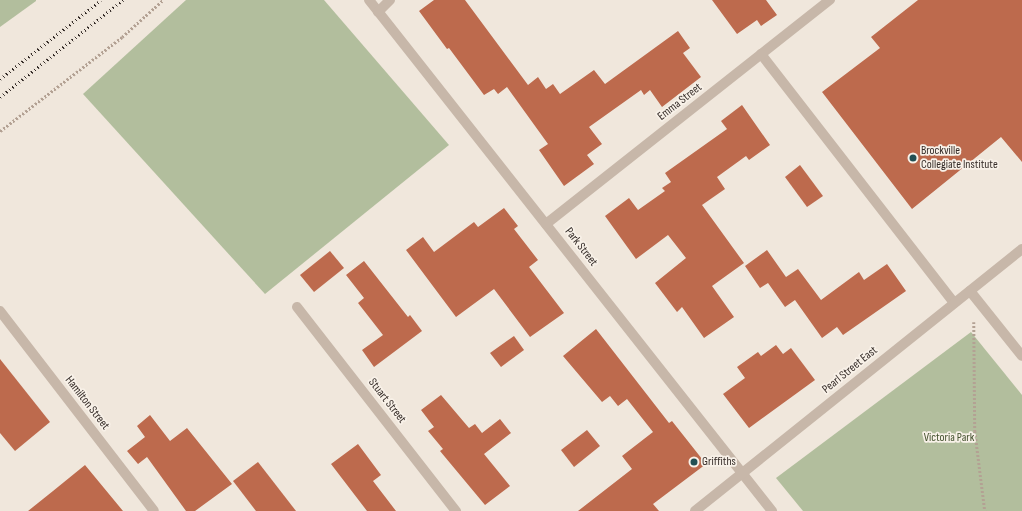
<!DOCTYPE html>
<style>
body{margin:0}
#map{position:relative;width:1022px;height:511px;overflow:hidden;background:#f0e7dc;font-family:"Sofia Sans Condensed",sans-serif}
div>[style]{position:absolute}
.green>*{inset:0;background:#b2be9d}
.building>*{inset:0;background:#bd6a4d}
.path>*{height:2.5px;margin-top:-1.25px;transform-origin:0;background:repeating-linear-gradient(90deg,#b3a193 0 2px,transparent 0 4px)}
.minor>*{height:10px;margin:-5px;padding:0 5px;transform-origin:5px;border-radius:5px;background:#c7b7a9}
.rail>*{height:3px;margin-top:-1.5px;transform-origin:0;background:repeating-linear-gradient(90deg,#352c28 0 1px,transparent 0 4px)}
.dots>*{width:11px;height:11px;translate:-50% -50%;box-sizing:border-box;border:2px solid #f8f1e8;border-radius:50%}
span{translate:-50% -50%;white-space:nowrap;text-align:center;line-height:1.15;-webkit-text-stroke:3.5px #f8f1e8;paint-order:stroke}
.street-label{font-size:12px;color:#352c28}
.poi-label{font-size:12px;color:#352c28}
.left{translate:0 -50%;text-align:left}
.park-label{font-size:12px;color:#43512e}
</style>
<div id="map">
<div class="green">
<i style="clip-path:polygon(0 0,36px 0,36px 1px,0 27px)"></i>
<i style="clip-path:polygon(186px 0,324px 0,449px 145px,265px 294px,83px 94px)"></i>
<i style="clip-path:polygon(971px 332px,1022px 395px,1022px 511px,803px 511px,776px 478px)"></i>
</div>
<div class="building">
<i style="clip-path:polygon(434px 0,465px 0,528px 85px,538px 77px,546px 89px,553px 84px,560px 94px,594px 70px,605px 84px,678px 31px,690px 48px,683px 53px,701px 77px,662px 107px,650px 90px,644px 95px,641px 90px,589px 127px,602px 144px,587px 155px,594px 164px,564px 186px,539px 150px,548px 144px,507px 87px,498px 94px,494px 89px,484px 95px,449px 48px,447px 49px,419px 11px)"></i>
<i style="clip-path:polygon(712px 0,766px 0,777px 15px,761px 26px,757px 20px,737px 34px)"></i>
<i style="clip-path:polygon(918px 0,1022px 0,1022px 162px,1001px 137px,912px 209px,822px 92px,880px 48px,871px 37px)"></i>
<i style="clip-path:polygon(742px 105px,770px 145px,749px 160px,746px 156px,717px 177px,725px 189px,702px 205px,744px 263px,712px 286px,734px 317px,704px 338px,682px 307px,677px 312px,655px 283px,686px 258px,668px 235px,636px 259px,605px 216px,629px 198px,638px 210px,665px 191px,662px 188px,671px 182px,665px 173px,727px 129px,721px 121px)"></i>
<i style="clip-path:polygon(800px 165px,823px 196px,807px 207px,785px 177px)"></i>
<i style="clip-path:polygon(504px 208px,518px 226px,514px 229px,538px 260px,529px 267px,564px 313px,530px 337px,494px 289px,456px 317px,406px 250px,423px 237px,434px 252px,474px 222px,478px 227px)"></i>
<i style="clip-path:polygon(767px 250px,786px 277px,798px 269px,821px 300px,859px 272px,864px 280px,887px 264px,906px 291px,843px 335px,837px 327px,822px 338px,795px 300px,785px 307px,768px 283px,760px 288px,745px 266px)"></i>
<i style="clip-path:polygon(330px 251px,344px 268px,314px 292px,300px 275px)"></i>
<i style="clip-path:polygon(364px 261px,408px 317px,410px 315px,422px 331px,374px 367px,362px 350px,383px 335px,358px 303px,364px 298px,346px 275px)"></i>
<i style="clip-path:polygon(596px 329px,669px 423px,672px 421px,706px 464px,653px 504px,659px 511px,578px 511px,632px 469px,622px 456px,653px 432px,627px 399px,618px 406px,610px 396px,602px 402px,563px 356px)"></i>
<i style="clip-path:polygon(514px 336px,524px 350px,501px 367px,490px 353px)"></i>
<i style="clip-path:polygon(776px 345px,783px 354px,791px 348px,815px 380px,749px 428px,723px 394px,745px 378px,737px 367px,758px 352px,761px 356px)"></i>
<i style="clip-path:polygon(0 359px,50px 422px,15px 451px,0 433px)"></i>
<i style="clip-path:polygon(441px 395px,469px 428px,475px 424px,482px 433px,500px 419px,511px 433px,484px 454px,510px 486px,485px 505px,440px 451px,443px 449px,428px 431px,434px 427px,421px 410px)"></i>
<i style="clip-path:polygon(150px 415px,170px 441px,187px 428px,232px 484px,195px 511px,186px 511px,147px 457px,138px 464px,127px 451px,145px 437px,137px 426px)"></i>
<i style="clip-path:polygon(587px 430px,600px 446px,574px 467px,561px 450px)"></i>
<i style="clip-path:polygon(358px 444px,381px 475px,373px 481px,396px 511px,367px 511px,331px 464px)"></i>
<i style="clip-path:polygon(258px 462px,296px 511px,256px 511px,233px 481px)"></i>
<i style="clip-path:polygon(85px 465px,123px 511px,28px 511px,53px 491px)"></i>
</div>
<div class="path">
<i style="left:0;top:131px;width:154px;rotate:-37.6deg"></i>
<i style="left:122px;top:37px;width:55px;rotate:-42.1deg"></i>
<i style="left:974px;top:322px;width:109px;rotate:89.5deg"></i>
<i style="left:975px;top:431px;width:81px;rotate:82.9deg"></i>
</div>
<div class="minor">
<i style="left:369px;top:0;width:651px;rotate:51.74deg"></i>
<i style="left:378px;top:12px;width:17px;rotate:-45deg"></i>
<i style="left:761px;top:54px;width:315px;rotate:52.2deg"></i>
<i style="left:546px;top:224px;width:362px;rotate:-38.3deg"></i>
<i style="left:970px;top:291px;width:83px;rotate:51.3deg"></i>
<i style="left:297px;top:307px;width:259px;rotate:52.1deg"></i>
<i style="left:0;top:311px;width:252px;rotate:52.4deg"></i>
<i style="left:695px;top:511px;width:419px;rotate:-38.7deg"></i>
</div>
<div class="rail">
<i style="left:0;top:79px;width:128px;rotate:-38deg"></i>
<i style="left:0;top:97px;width:157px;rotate:-38.3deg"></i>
</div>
<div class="dots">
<i style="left:913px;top:158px;background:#214f53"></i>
<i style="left:694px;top:462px;background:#214f53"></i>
</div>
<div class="street-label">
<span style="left:680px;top:102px;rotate:-38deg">Emma Street</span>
<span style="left:581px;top:247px;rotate:52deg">Park Street</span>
<span style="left:850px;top:370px;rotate:-39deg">Pearl Street East</span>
<span style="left:387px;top:401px;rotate:52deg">Stuart Street</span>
<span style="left:87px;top:403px;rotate:52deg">Hamilton Street</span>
</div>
<div class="poi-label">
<span class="left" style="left:921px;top:158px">Brockville<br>Collegiate Institute</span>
<span class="left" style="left:702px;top:462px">Griffiths</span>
</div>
<div class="park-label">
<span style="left:949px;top:438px">Victoria Park</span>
</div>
</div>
